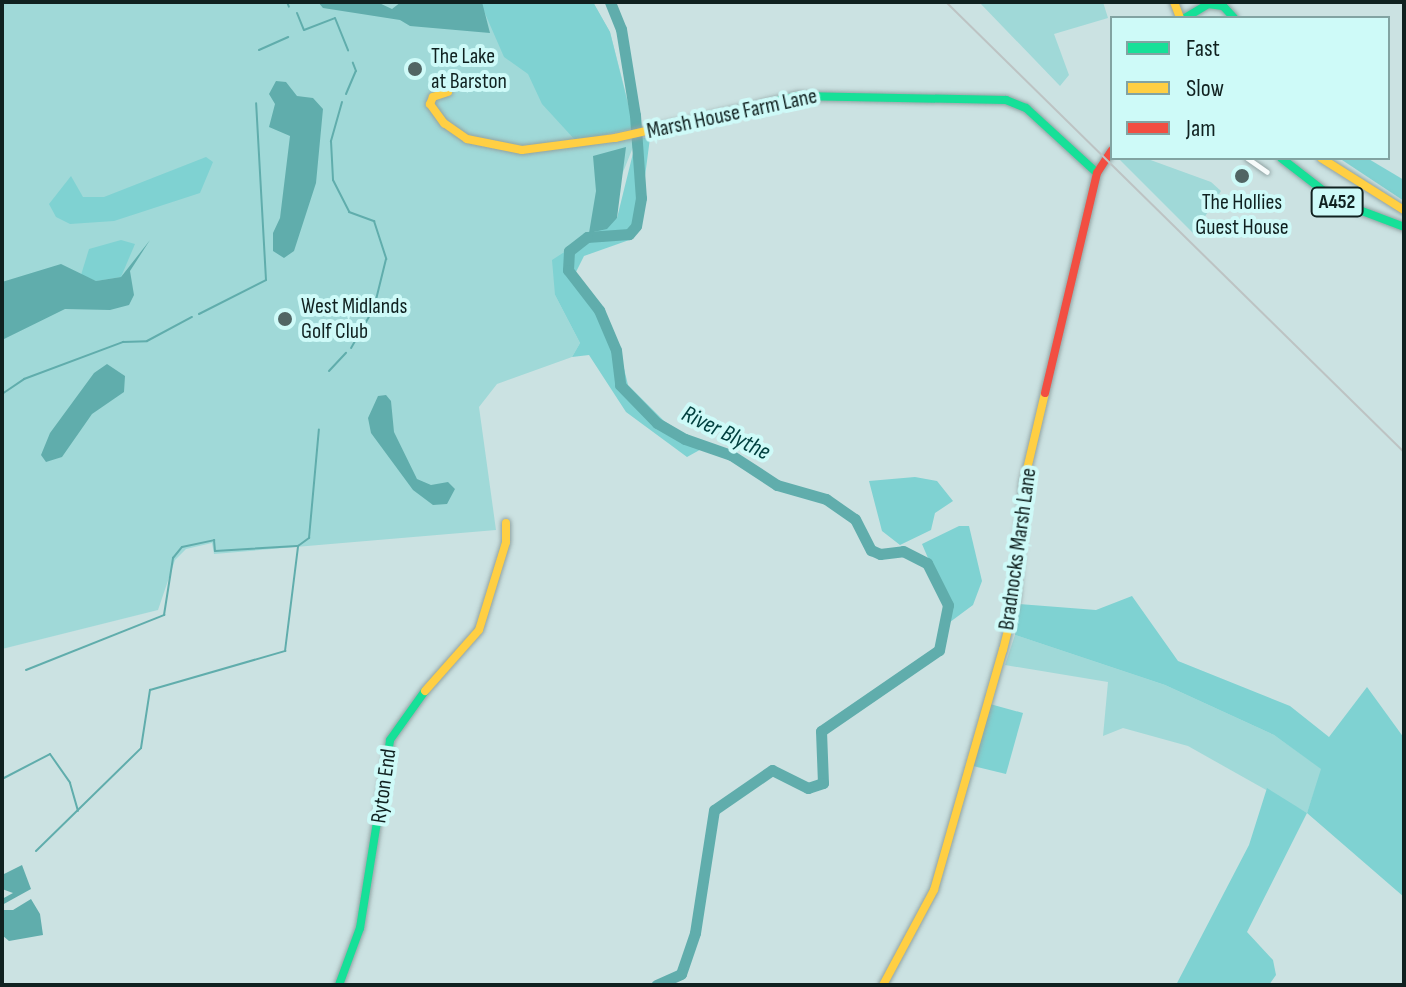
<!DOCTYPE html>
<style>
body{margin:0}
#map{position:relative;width:1406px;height:987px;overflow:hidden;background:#cbe2e2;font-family:"Sofia Sans Condensed",sans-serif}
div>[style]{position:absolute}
.green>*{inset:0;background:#a0d9d8}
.forest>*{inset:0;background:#7fd2d2}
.water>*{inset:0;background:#60adac}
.stream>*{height:2px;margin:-1px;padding:0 1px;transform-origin:1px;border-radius:1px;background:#60adac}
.river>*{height:11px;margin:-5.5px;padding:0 5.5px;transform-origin:5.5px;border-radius:5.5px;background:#60adac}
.roads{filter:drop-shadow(0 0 2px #91a3a3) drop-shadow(0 0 2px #91a3a3)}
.street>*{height:5px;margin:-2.5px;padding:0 2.5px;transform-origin:2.5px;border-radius:2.5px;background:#f7fbfb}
.fast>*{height:8px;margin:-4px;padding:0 4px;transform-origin:4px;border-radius:4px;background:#16e098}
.slow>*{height:8px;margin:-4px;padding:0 4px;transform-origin:4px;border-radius:4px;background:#ffcf43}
.jam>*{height:8px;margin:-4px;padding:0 4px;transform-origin:4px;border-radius:4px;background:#f24e42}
.rail>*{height:2px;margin:-1px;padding:0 1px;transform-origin:1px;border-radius:1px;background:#bdc3c3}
.dots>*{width:22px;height:22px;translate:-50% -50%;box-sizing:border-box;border:4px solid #cefaf8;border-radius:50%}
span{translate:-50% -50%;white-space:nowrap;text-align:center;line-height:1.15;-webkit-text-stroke:8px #cefaf8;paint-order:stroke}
.shield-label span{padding:2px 6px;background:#cefaf8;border:2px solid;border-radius:6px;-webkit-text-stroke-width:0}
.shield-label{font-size:20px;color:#102120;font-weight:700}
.poi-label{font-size:22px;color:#102120}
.left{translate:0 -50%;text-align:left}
.street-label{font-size:22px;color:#102120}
.water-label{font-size:24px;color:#01403f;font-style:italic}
.frame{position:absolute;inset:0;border:4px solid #102120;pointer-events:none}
.legend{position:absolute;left:1110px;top:16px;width:280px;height:144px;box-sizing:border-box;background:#cefaf8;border:2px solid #82a3a2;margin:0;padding:10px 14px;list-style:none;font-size:24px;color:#102120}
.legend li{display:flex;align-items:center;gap:16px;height:40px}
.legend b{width:40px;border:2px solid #82a3a2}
</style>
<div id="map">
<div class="green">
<i style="clip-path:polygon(2px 2px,593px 2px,610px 32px,637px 137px,599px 233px,589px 233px,555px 295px,580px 343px,572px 357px,497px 384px,479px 407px,496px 530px,214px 554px,212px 543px,186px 549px,175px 560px,158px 610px,2px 649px)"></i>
<i style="clip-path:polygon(979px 2px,1103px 2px,1108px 18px,1054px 34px,1069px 75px,1060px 86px)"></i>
<i style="clip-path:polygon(1118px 158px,1145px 158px,1211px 182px,1221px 191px,1194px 234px)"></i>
<i style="clip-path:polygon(1015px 635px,1165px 685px,1274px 735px,1322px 769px,1307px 813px,1188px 746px,1123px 728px,1103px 736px,1108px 682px,1005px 665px)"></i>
</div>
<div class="forest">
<i style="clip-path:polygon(480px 2px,593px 2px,610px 32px,634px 128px,576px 141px,542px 104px,528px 74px,504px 57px)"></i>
<i style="clip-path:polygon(637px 137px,650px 138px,638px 230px,632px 239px,584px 256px,575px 274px,618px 344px,628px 385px,664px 421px,705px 447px,687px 457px,626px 412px,589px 355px,572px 357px,580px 343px,555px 295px,552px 260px,617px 218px)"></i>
<i style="clip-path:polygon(206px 157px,213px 162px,200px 193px,114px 221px,70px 224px,56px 217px,49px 204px,71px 176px,83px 197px,104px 197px)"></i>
<i style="clip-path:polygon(1339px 158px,1367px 158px,1404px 180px,1404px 201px)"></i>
<i style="clip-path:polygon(121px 240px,135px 244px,121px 277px,96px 281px,81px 275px,89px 249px)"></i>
<i style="clip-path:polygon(915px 477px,937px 481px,953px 501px,935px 513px,931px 530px,900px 545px,882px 531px,869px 481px)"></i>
<i style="clip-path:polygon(959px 526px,969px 526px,982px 581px,973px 605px,946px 625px,948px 605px,922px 544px)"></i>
<i style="clip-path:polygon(1132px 596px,1178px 661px,1290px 706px,1329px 737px,1367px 687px,1404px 738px,1404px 897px,1307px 813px,1247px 932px,1273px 960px,1276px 975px,1269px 985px,1176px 985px,1249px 845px,1267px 788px,1307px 813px,1321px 769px,1274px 735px,1165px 685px,1015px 635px,1019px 604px,1096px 610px)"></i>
<i style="clip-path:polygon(990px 704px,1023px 713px,1006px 774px,973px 766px)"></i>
</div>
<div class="water">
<i style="clip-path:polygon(318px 2px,377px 2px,392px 9px,401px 2px,482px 2px,490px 33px,410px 26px,400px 20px,323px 8px)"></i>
<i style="clip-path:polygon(276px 81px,286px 82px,297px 96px,313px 98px,323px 109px,316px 183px,294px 251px,284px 258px,273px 251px,273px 233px,280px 218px,290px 136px,269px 127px,275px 104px,269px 94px)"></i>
<i style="clip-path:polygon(626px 147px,617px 218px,607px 229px,589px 233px,596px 191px,593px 156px)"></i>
<i style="clip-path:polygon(150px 240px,130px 271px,134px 295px,129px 305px,110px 310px,65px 309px,2px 340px,2px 282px,61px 264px,96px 281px,121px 277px)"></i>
<i style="clip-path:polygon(107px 364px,125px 376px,124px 392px,92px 414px,62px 457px,46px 462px,41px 455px,50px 433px,94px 373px)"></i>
<i style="clip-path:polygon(378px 396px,386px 395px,391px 401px,394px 432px,417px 479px,431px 485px,448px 482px,455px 489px,447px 504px,433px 505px,413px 490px,371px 433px,368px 418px)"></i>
<i style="clip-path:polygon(22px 865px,31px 889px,2px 905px,2px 899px,13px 893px,2px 889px,2px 875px)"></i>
<i style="clip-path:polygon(31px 899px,40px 914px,43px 935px,9px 941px,2px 935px,2px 910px,13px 910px)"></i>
</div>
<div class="stream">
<i style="left:287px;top:2px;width:5px;rotate:68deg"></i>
<i style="left:297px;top:13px;width:18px;rotate:68deg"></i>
<i style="left:304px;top:30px;width:33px;rotate:-21deg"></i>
<i style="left:335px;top:18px;width:35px;rotate:68deg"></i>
<i style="left:259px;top:50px;width:32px;rotate:-24deg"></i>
<i style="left:346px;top:94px;width:25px;rotate:-67deg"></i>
<i style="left:356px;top:71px;width:9px;rotate:-111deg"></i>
<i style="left:342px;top:102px;width:41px;rotate:105.8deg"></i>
<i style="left:331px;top:141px;width:39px;rotate:87deg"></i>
<i style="left:333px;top:180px;width:36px;rotate:63deg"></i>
<i style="left:349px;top:212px;width:27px;rotate:20deg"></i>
<i style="left:374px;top:221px;width:40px;rotate:72deg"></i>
<i style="left:386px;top:259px;width:50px;rotate:103.8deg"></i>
<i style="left:374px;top:308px;width:46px;rotate:119.9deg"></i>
<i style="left:199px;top:314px;width:75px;rotate:-26.9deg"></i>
<i style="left:266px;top:280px;width:177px;rotate:-93.2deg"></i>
<i style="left:329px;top:371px;width:25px;rotate:-47deg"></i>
<i style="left:2px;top:394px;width:27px;rotate:-34deg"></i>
<i style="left:24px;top:379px;width:106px;rotate:-20.5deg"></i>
<i style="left:123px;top:342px;width:24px;rotate:-2deg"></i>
<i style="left:147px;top:341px;width:51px;rotate:-28.1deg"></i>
<i style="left:26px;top:670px;width:149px;rotate:-21.7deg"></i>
<i style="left:164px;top:615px;width:58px;rotate:-81deg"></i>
<i style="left:173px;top:558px;width:14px;rotate:-51deg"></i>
<i style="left:182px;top:547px;width:33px;rotate:-12deg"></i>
<i style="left:214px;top:540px;width:11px;rotate:85deg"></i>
<i style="left:215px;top:551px;width:82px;rotate:-3.5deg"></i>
<i style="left:2px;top:779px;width:54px;rotate:-27.5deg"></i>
<i style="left:50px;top:754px;width:35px;rotate:55deg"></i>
<i style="left:70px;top:783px;width:29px;rotate:74deg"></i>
<i style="left:36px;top:851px;width:147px;rotate:-44.4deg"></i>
<i style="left:141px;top:748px;width:59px;rotate:-81.2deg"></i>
<i style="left:150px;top:690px;width:141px;rotate:-16.1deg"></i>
<i style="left:285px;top:651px;width:106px;rotate:-82.9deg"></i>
<i style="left:298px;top:546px;width:14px;rotate:-36deg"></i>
<i style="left:309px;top:538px;width:109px;rotate:-84.8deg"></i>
</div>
<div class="river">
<i style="left:610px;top:2px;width:29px;rotate:68deg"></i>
<i style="left:621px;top:29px;width:87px;rotate:80.8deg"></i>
<i style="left:635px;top:115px;width:83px;rotate:85.9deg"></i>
<i style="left:641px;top:198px;width:28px;rotate:100deg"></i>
<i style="left:636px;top:226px;width:11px;rotate:131deg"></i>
<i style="left:629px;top:234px;width:42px;rotate:175.9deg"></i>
<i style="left:587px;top:237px;width:23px;rotate:142deg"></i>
<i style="left:569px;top:251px;width:19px;rotate:93deg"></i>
<i style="left:568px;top:270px;width:51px;rotate:52.2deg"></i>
<i style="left:599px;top:310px;width:43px;rotate:67deg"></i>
<i style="left:616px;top:350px;width:35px;rotate:83deg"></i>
<i style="left:620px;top:385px;width:53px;rotate:45.8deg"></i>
<i style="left:657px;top:423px;width:32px;rotate:30deg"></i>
<i style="left:685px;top:439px;width:49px;rotate:19.2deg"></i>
<i style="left:731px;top:455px;width:55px;rotate:33.1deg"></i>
<i style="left:777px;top:485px;width:51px;rotate:15.9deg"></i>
<i style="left:826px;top:499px;width:35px;rotate:35deg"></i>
<i style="left:855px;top:519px;width:35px;rotate:63deg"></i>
<i style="left:871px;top:550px;width:10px;rotate:24deg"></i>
<i style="left:880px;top:554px;width:23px;rotate:-7deg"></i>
<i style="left:903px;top:551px;width:27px;rotate:27deg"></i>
<i style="left:927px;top:563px;width:47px;rotate:63.4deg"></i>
<i style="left:948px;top:605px;width:46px;rotate:101.3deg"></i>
<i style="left:939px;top:650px;width:143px;rotate:145.5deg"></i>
<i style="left:821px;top:731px;width:52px;rotate:87.8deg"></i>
<i style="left:823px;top:783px;width:16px;rotate:162deg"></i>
<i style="left:808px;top:788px;width:40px;rotate:-153.4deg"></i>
<i style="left:772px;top:770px;width:70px;rotate:145.4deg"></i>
<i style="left:714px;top:810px;width:124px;rotate:98.8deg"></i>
<i style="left:695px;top:933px;width:43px;rotate:108.9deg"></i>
<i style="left:681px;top:974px;width:27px;rotate:156deg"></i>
</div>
<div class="roads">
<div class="street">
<i style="left:1247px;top:158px;width:24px;rotate:35deg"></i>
</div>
<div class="fast">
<i style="left:1185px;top:18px;width:27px;rotate:-31deg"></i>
<i style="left:1208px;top:4px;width:15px;rotate:8deg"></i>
<i style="left:1223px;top:6px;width:16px;rotate:47deg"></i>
<i style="left:748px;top:108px;width:51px;rotate:-13.5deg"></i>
<i style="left:798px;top:96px;width:208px;rotate:1.1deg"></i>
<i style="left:1006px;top:100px;width:22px;rotate:22deg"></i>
<i style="left:1026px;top:108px;width:96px;rotate:42.5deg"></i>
<i style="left:1281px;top:158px;width:72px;rotate:37.7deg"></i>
<i style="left:1338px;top:202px;width:71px;rotate:20.7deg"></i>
<i style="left:339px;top:985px;width:61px;rotate:-69.8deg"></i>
<i style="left:360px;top:928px;width:190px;rotate:-80.9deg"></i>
<i style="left:390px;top:740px;width:60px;rotate:-54.5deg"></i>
</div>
<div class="slow">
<i style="left:1174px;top:2px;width:17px;rotate:69deg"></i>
<i style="left:448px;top:92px;width:16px;rotate:162deg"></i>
<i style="left:433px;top:97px;width:8px;rotate:113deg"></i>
<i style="left:430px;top:104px;width:24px;rotate:54deg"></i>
<i style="left:444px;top:123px;width:28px;rotate:35deg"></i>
<i style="left:467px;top:139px;width:56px;rotate:11.3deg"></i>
<i style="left:522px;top:150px;width:94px;rotate:-7.4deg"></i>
<i style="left:615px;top:138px;width:136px;rotate:-12.7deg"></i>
<i style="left:1321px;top:158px;width:98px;rotate:32.1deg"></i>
<i style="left:425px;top:691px;width:81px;rotate:-48.5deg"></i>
<i style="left:479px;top:630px;width:92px;rotate:-72.9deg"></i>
<i style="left:506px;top:542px;width:19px;rotate:-90deg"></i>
<i style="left:883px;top:985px;width:108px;rotate:-61.8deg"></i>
<i style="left:934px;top:890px;width:250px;rotate:-74deg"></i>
<i style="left:1003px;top:650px;width:54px;rotate:-76deg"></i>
<i style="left:1016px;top:598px;width:116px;rotate:-86.1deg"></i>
<i style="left:1024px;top:482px;width:91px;rotate:-76.7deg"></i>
</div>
<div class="jam">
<i style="left:1045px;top:393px;width:226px;rotate:-76.7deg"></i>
<i style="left:1097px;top:173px;width:27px;rotate:-57deg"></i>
</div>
</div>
<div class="rail">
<i style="left:946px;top:2px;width:642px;rotate:44.5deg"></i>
</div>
<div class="dots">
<i style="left:415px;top:69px;background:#516564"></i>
<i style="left:1242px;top:176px;background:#516564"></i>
<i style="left:285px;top:319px;background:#516564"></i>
</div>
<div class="shield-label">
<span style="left:1337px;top:202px">A452</span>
</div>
<div class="poi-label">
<span class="left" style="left:431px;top:69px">The Lake<br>at Barston</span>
<span style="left:1242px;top:215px">The Hollies<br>Guest House</span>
<span class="left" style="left:301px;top:319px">West Midlands<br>Golf Club</span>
</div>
<div class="street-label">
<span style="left:732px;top:114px;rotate:-12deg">Marsh House Farm Lane</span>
<span style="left:1018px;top:549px;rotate:-82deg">Bradnocks Marsh Lane</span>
<span style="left:384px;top:786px;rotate:-82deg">Ryton End</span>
</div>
<div class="water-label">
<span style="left:726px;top:433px;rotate:26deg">River Blythe</span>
</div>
<div class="frame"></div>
<ul class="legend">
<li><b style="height:10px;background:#16e098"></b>Fast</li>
<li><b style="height:10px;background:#ffcf43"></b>Slow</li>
<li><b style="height:10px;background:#f24e42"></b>Jam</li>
</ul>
</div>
